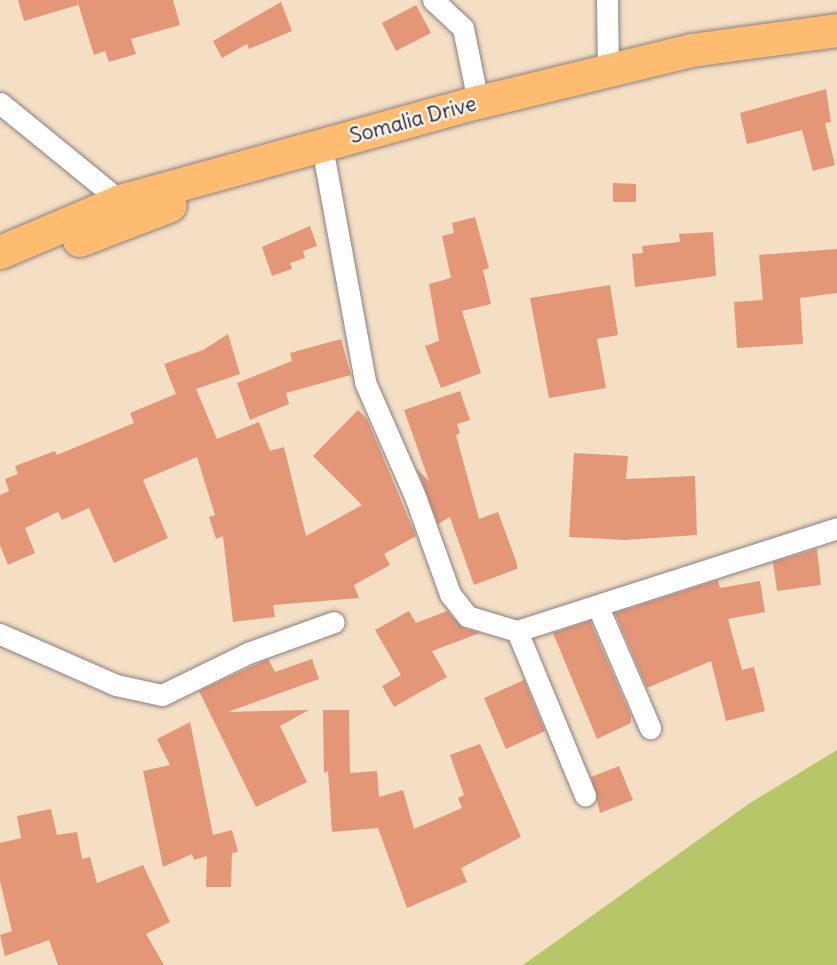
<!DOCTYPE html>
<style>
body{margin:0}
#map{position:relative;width:837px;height:965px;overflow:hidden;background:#f4dec4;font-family:Delius,sans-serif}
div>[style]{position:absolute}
.green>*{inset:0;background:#b7c668}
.building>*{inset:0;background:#e49777}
.roads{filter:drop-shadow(0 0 2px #8b8080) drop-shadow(0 0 2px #8b8080)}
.street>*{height:21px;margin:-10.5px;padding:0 10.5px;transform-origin:10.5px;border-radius:10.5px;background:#fff}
.primary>*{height:33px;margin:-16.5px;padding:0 16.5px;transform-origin:16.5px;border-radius:16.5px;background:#fdbc70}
span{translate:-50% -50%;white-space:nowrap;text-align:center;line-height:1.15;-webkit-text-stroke:5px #f7f3e8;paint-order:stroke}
.street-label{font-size:21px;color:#22223b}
</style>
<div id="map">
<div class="green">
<i style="clip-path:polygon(837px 750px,837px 965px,523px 965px,750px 803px)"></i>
</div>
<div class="building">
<i style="clip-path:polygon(18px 0,77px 0,78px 5px,24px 21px)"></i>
<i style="clip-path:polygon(77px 0,173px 0,180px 25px,131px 39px,136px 54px,109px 62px,105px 51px,94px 55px)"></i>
<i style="clip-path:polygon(281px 2px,292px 31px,249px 49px,247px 44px,222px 58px,213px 41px)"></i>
<i style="clip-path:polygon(416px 5px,431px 33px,396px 51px,382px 23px)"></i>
<i style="clip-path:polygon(826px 89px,831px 122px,825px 123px,835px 165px,813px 171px,802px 130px,747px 144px,740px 113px)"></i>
<i style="clip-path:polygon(613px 183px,636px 184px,636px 202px,613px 202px)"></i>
<i style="clip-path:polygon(475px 217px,489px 268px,483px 270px,491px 304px,462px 311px,481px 373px,441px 388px,425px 346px,439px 341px,429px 284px,451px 278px,442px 236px,454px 233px,452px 223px)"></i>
<i style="clip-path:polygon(310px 226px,317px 246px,303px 251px,305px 258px,290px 263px,292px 269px,272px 276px,262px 247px)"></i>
<i style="clip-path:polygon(713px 232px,716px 276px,635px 287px,632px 254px,643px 253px,642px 246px,680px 242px,679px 234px)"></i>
<i style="clip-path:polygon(837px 249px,837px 293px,800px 298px,803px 344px,737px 348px,734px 302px,763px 300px,759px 255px)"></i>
<i style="clip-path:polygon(610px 285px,618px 335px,597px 339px,606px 388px,549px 398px,530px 298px)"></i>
<i style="clip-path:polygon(228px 334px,240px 374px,196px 389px,217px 439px,259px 422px,270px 451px,284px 447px,306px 536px,362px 505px,313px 456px,358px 410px,367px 419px,416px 536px,384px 554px,390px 565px,354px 585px,359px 598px,273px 605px,275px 617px,233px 622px,223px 536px,216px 539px,209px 517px,215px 515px,197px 457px,143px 480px,168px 538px,114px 563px,89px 508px,62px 520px,58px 512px,25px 528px,35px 553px,8px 565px,0 545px,0 495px,9px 491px,5px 479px,18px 474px,15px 466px,55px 451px,57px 455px,134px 423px,130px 413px,176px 394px,164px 364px,203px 350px)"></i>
<i style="clip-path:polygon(341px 339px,351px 375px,286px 393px,289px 404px,250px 420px,237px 383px,292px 361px,290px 353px)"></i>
<i style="clip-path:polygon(460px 391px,470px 420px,457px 424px,460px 433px,456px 435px,479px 519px,498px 512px,517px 564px,517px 569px,474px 585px,450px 517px,438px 524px,417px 469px,429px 481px,404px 410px)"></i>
<i style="clip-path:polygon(574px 453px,628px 456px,626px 479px,695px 476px,697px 535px,625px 540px,569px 537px)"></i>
<i style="clip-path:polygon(817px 549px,821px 585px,777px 591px,773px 562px)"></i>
<i style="clip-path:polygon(718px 580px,720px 588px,760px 581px,765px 612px,728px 619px,742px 670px,754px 667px,765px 711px,726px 721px,711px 661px,647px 688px,615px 613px)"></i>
<i style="clip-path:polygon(409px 611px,416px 623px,447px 611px,463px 628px,480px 633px,432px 651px,447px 677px,394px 707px,382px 686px,401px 675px,375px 630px)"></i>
<i style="clip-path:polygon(590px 621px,631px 716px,631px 723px,597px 739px,553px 633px)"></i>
<i style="clip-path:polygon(268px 659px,275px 672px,312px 659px,319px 679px,228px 712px,309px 710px,280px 726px,307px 782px,256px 807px,199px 691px)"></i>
<i style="clip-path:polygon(524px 680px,545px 731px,506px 749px,484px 698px)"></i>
<i style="clip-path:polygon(323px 710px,349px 710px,350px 773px,377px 771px,379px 797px,403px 790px,414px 829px,462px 808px,458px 798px,464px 795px,450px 755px,480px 744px,521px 837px,461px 868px,467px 882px,407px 908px,378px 828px,332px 832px,328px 771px,324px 773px)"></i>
<i style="clip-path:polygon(190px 722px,213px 835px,232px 830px,238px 852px,232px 853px,231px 887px,206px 887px,207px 856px,194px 860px,192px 854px,163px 867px,143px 771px,170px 765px,157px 739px)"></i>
<i style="clip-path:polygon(619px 766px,633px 800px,600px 813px,591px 777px)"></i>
<i style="clip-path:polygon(51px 809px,57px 835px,77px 832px,82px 859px,90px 857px,97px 883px,143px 865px,170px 922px,146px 934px,164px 965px,58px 965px,49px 940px,5px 956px,0 935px,12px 931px,0 881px,0 843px,21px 838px,17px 816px)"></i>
</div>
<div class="roads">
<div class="street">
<i style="left:433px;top:0;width:41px;rotate:43deg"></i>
<i style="left:463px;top:28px;width:76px;rotate:78.5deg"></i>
<i style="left:607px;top:0;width:70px;rotate:89.2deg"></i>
<i style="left:0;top:103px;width:155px;rotate:39.2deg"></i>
<i style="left:120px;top:201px;width:9px;rotate:72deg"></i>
<i style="left:325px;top:163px;width:223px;rotate:79.6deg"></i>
<i style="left:365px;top:382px;width:128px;rotate:66.4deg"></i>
<i style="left:416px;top:499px;width:101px;rotate:70.3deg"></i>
<i style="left:450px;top:594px;width:28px;rotate:52deg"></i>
<i style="left:467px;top:616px;width:52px;rotate:16.7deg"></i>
<i style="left:517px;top:631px;width:336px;rotate:-17.8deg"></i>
<i style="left:598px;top:607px;width:132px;rotate:66.7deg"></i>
<i style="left:517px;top:631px;width:178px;rotate:67.5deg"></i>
<i style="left:0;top:634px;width:127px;rotate:23.7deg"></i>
<i style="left:116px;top:685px;width:47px;rotate:12.3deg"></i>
<i style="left:162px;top:695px;width:96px;rotate:-26deg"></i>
<i style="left:248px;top:653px;width:91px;rotate:-19.8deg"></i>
</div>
<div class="primary">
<i style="left:79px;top:240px;width:97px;rotate:-21deg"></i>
<i style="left:0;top:252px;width:130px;rotate:-23deg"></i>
<i style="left:120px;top:201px;width:371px;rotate:-15.5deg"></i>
<i style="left:478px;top:102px;width:219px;rotate:-13.7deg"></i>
<i style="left:691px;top:50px;width:147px;rotate:-7.8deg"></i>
</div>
</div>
<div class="street-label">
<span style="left:413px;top:120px;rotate:-15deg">Somalia Drive</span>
</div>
</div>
